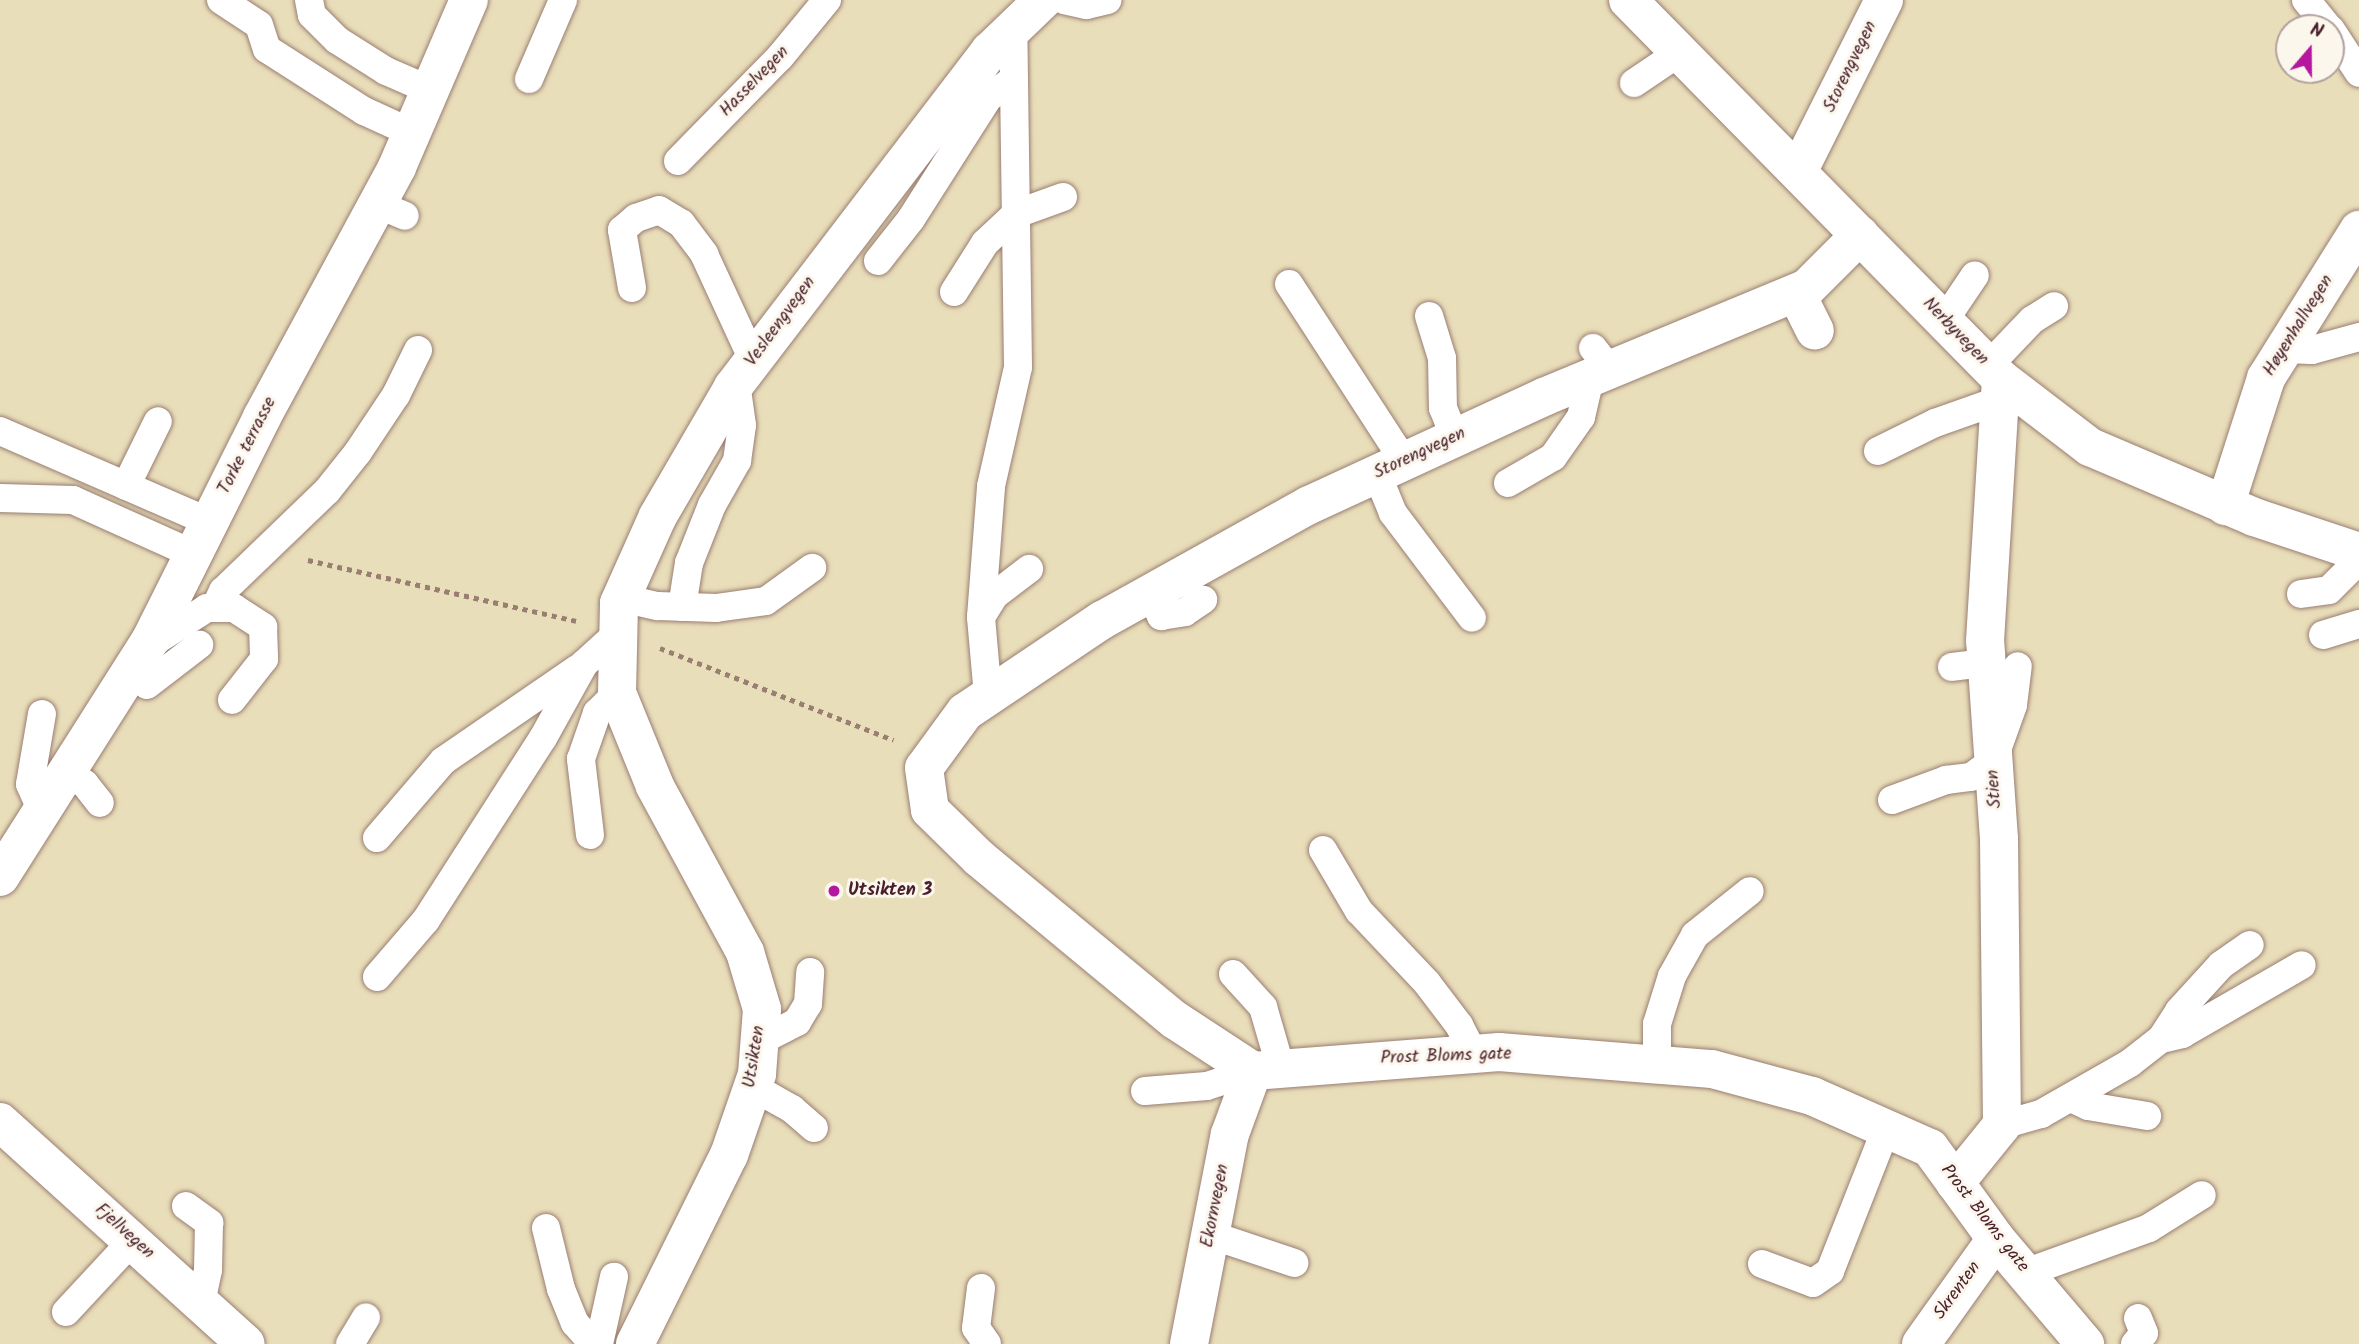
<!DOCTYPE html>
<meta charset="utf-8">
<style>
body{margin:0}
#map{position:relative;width:2359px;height:1344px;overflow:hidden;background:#e9deba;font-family:Kalam,sans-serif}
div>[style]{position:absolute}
.path>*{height:4.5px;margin-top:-2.25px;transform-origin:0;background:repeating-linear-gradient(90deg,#9a7e72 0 5px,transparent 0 10px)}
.roads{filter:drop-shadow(0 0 2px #9a7e72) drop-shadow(0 0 2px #9a7e72)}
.service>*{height:28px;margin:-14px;padding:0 14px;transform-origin:14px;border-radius:14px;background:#fff}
.minor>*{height:38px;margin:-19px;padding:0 19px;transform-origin:19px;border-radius:19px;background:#fff}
.dots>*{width:19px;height:19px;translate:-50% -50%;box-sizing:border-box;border:4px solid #fbf7ec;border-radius:50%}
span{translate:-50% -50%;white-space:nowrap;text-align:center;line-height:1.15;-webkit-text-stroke:6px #fbf7ec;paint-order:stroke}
.street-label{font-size:18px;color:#4a1f2b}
.poi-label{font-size:18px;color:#4a1f2b;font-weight:700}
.left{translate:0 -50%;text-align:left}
.north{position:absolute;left:2275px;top:14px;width:70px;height:70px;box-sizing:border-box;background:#fbf7ec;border:2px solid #b4a19f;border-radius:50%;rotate:20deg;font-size:19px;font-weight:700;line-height:28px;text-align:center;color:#4a1f2b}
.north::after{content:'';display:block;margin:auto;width:24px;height:32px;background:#b5179e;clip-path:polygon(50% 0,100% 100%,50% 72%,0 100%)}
</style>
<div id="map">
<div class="path">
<i style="left:308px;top:560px;width:275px;rotate:12.8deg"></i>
<i style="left:660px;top:648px;width:251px;rotate:21.5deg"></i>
</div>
<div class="roads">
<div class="service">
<i style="left:221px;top:0;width:45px;rotate:33.3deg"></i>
<i style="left:259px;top:25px;width:25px;rotate:72deg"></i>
<i style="left:267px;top:49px;width:115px;rotate:32.6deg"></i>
<i style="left:364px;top:111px;width:53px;rotate:24.6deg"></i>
<i style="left:309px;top:0;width:15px;rotate:79deg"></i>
<i style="left:312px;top:15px;width:35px;rotate:45deg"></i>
<i style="left:337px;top:40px;width:58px;rotate:32.3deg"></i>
<i style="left:386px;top:71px;width:48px;rotate:23.4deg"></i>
<i style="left:1064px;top:0;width:23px;rotate:13deg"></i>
<i style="left:1086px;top:5px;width:22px;rotate:-13deg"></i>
<i style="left:2306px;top:0;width:36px;rotate:51deg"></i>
<i style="left:2331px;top:30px;width:51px;rotate:56.9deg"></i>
<i style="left:529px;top:79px;width:86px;rotate:-66.7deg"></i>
<i style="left:1634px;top:83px;width:52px;rotate:-34deg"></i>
<i style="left:678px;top:161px;width:146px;rotate:-45.6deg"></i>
<i style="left:780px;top:57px;width:74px;rotate:-50.5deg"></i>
<i style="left:377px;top:204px;width:30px;rotate:23deg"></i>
<i style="left:878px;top:261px;width:53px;rotate:-51.8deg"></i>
<i style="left:911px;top:219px;width:143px;rotate:-57.5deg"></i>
<i style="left:988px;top:98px;width:32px;rotate:-36deg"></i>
<i style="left:1289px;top:284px;width:211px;rotate:57deg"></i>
<i style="left:632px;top:288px;width:59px;rotate:-99.8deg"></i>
<i style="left:622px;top:230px;width:18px;rotate:-41deg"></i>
<i style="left:636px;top:218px;width:24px;rotate:-19deg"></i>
<i style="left:659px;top:210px;width:26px;rotate:31deg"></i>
<i style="left:681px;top:223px;width:39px;rotate:53deg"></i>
<i style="left:704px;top:254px;width:117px;rotate:65.2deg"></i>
<i style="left:954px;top:292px;width:58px;rotate:-57.7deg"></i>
<i style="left:985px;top:243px;width:42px;rotate:-43.1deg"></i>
<i style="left:1016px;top:214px;width:50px;rotate:-19.9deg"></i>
<i style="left:1429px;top:316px;width:44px;rotate:72.8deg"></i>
<i style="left:1442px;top:358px;width:50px;rotate:88.9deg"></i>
<i style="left:1443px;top:408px;width:32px;rotate:68deg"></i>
<i style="left:1944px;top:321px;width:55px;rotate:-56deg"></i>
<i style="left:1593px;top:348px;width:28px;rotate:52deg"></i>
<i style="left:2284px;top:349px;width:28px;rotate:2deg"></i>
<i style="left:2312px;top:350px;width:49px;rotate:-15.5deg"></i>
<i style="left:1988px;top:366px;width:64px;rotate:-46.3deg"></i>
<i style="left:2032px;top:320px;width:26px;rotate:-32deg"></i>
<i style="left:0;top:431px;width:228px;rotate:23.5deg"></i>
<i style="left:1878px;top:451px;width:64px;rotate:-26.2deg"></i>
<i style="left:1935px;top:423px;width:69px;rotate:-19.5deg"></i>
<i style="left:1377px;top:474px;width:42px;rotate:67.7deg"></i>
<i style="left:1393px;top:513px;width:131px;rotate:53deg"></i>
<i style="left:1508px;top:483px;width:52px;rotate:-30deg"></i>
<i style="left:1553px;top:457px;width:49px;rotate:-55deg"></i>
<i style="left:1581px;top:417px;width:40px;rotate:-77deg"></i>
<i style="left:126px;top:486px;width:72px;rotate:-63.8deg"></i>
<i style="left:0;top:498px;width:73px;rotate:1.6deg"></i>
<i style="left:73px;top:500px;width:132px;rotate:24.2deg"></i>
<i style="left:1150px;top:594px;width:25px;rotate:63deg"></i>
<i style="left:1161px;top:616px;width:24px;rotate:-9deg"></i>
<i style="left:1185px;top:612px;width:22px;rotate:-34deg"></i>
<i style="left:2301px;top:594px;width:28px;rotate:-8deg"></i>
<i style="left:2329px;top:590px;width:42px;rotate:-45deg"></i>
<i style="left:622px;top:598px;width:37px;rotate:13deg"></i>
<i style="left:658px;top:606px;width:58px;rotate:2deg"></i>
<i style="left:716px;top:608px;width:50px;rotate:-8deg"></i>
<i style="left:766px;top:601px;width:57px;rotate:-35.7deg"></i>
<i style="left:682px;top:607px;width:45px;rotate:-81deg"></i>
<i style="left:689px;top:563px;width:62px;rotate:-68.4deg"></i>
<i style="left:712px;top:505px;width:51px;rotate:-60.4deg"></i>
<i style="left:737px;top:461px;width:36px;rotate:-82deg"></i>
<i style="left:742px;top:425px;width:42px;rotate:-98.1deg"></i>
<i style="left:215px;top:608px;width:19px;rotate:-65deg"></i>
<i style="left:223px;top:591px;width:144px;rotate:-43.9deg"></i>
<i style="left:327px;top:491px;width:50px;rotate:-51.5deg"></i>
<i style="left:358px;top:452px;width:69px;rotate:-56.3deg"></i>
<i style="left:396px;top:395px;width:50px;rotate:-63.9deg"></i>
<i style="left:981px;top:617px;width:26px;rotate:-58deg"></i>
<i style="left:995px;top:595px;width:43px;rotate:-37.4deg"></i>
<i style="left:2323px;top:635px;width:38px;rotate:-17deg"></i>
<i style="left:146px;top:647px;width:72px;rotate:-32.6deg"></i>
<i style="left:207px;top:608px;width:27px"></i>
<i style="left:234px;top:608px;width:35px;rotate:33deg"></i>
<i style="left:263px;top:627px;width:32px;rotate:88deg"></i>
<i style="left:264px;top:659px;width:52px;rotate:128deg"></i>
<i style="left:1952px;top:667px;width:34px;rotate:-7deg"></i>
<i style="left:130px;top:672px;width:21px;rotate:37deg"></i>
<i style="left:147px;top:685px;width:66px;rotate:-37.6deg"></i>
<i style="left:988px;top:696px;width:79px;rotate:-95.1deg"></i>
<i style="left:981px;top:617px;width:131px;rotate:-85.6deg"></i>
<i style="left:991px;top:486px;width:122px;rotate:-77.2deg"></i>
<i style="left:1018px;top:367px;width:339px;rotate:-90.8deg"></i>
<i style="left:65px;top:772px;width:23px;rotate:31deg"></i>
<i style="left:85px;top:784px;width:24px;rotate:52deg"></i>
<i style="left:1892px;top:800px;width:58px;rotate:-20.3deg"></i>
<i style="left:1946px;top:780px;width:25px;rotate:-7deg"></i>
<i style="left:1971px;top:777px;width:27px;rotate:-36deg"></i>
<i style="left:1993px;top:761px;width:59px;rotate:-70.3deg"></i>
<i style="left:2013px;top:705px;width:39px;rotate:-83deg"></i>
<i style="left:41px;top:809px;width:27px;rotate:-114deg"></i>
<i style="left:30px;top:784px;width:71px;rotate:-80.3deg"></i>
<i style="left:590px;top:835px;width:77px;rotate:-96.8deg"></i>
<i style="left:581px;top:759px;width:49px;rotate:-70.8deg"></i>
<i style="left:597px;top:713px;width:28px;rotate:-45deg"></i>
<i style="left:377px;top:838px;width:101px;rotate:-49.4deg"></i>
<i style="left:443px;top:761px;width:163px;rotate:-34.5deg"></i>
<i style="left:1323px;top:850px;width:71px;rotate:59.5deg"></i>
<i style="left:1359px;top:911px;width:99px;rotate:46.6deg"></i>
<i style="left:1427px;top:983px;width:53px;rotate:52.7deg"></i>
<i style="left:1459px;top:1025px;width:33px;rotate:63deg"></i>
<i style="left:1233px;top:974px;width:45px;rotate:47.7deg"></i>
<i style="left:1263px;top:1007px;width:65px;rotate:73.8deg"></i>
<i style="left:377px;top:977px;width:75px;rotate:-49.3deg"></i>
<i style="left:426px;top:920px;width:216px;rotate:-57.3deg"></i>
<i style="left:543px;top:738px;width:85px;rotate:-61deg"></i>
<i style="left:584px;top:664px;width:46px;rotate:-42.4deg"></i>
<i style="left:2161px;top:1039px;width:22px;rotate:-13deg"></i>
<i style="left:2182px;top:1034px;width:138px;rotate:-29.9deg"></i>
<i style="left:760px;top:1041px;width:42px;rotate:-27.2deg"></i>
<i style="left:797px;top:1022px;width:21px;rotate:-59deg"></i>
<i style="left:808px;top:1004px;width:32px;rotate:-86deg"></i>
<i style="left:1657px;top:1064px;width:40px;rotate:-90deg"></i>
<i style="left:1657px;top:1024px;width:50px;rotate:-72.6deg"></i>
<i style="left:1672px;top:976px;width:47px;rotate:-60.7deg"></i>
<i style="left:1695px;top:935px;width:70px;rotate:-38.7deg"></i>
<i style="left:753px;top:1087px;width:45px;rotate:29.4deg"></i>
<i style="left:792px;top:1109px;width:29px;rotate:41deg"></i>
<i style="left:1145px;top:1091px;width:62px;rotate:-4.6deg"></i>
<i style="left:1207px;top:1086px;width:48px;rotate:-18.1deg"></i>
<i style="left:2071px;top:1098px;width:19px;rotate:25deg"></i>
<i style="left:2088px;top:1106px;width:60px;rotate:9.6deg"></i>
<i style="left:2002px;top:1125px;width:41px;rotate:-15.8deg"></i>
<i style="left:2041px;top:1114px;width:103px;rotate:-29.8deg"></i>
<i style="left:2130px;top:1063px;width:39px;rotate:-38deg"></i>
<i style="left:2161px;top:1039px;width:33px;rotate:-57deg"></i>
<i style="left:2179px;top:1011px;width:62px;rotate:-47.6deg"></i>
<i style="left:2221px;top:965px;width:35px;rotate:-35deg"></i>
<i style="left:186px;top:1206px;width:29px;rotate:36deg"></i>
<i style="left:209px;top:1223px;width:47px;rotate:91.2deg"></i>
<i style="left:208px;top:1270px;width:33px;rotate:102deg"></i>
<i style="left:546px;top:1228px;width:63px;rotate:76.2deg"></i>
<i style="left:561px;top:1289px;width:37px;rotate:68deg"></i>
<i style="left:575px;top:1323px;width:28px;rotate:49deg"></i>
<i style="left:1211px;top:1235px;width:88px;rotate:18.6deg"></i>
<i style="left:1762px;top:1264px;width:54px;rotate:20.4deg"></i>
<i style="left:1813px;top:1283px;width:21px;rotate:-35deg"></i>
<i style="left:1830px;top:1271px;width:153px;rotate:-68.5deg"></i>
<i style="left:2025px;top:1273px;width:132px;rotate:-19.9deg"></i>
<i style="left:2149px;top:1228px;width:62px;rotate:-31.9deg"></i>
<i style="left:981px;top:1288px;width:40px;rotate:97.1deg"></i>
<i style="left:976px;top:1328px;width:19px;rotate:55deg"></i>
<i style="left:66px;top:1312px;width:98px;rotate:-47.1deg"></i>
<i style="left:350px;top:1344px;width:31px;rotate:-59deg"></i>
<i style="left:599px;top:1344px;width:69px;rotate:-77.4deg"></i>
<i style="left:2135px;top:1344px;width:14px;rotate:-51deg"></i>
<i style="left:2144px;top:1333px;width:16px;rotate:-112deg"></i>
</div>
<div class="minor">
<i style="left:1628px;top:0;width:532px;rotate:45.46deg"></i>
<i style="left:2001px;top:379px;width:112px;rotate:37.4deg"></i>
<i style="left:2090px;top:447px;width:178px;rotate:23.1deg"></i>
<i style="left:2254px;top:517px;width:111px;rotate:18.4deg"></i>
<i style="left:1798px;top:172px;width:192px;rotate:-63.4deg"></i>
<i style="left:1860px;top:235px;width:75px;rotate:135deg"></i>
<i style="left:1807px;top:288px;width:285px;rotate:157.5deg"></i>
<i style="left:1544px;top:397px;width:259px;rotate:155.3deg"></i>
<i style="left:1309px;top:505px;width:237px;rotate:150.9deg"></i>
<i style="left:1102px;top:620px;width:165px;rotate:146.1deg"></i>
<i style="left:965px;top:712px;width:69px;rotate:126.2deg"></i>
<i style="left:924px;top:768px;width:42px;rotate:81.9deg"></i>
<i style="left:930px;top:810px;width:69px;rotate:44.4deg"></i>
<i style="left:979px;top:858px;width:254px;rotate:39.6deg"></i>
<i style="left:1175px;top:1020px;width:93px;rotate:33.2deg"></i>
<i style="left:1253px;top:1071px;width:247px;rotate:-4.4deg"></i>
<i style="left:1499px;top:1052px;width:214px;rotate:4.6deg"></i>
<i style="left:1712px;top:1069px;width:104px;rotate:15.1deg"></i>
<i style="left:1812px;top:1096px;width:129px;rotate:23.8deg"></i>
<i style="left:1930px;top:1148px;width:112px;rotate:54deg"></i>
<i style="left:1996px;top:1239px;width:138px;rotate:49.7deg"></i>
<i style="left:1796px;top:293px;width:42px;rotate:63.4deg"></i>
<i style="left:2225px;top:506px;width:134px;rotate:-72.2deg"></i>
<i style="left:2266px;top:378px;width:175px;rotate:-57.9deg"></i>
<i style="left:0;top:877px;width:282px;rotate:-57.6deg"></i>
<i style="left:151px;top:639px;width:248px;rotate:-63.4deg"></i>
<i style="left:262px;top:417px;width:284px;rotate:-61.6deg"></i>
<i style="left:397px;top:167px;width:182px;rotate:-66.7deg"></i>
<i style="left:0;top:1122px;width:331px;rotate:42.1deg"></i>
<i style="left:1955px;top:1183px;width:75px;rotate:-51deg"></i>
<i style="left:2002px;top:1125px;width:286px;rotate:-90.6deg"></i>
<i style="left:1999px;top:839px;width:198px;rotate:-94deg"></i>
<i style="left:1985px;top:641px;width:262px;rotate:-86.5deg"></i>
<i style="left:635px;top:1344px;width:211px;rotate:-63.6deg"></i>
<i style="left:729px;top:1155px;width:86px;rotate:-70.9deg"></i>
<i style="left:757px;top:1074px;width:65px;rotate:-85.6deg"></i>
<i style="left:762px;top:1009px;width:59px;rotate:-106.6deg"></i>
<i style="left:745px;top:952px;width:189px;rotate:-118.5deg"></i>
<i style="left:655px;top:786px;width:100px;rotate:-112.2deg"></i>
<i style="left:617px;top:693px;width:90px;rotate:-88.7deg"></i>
<i style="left:619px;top:603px;width:95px;rotate:-65.9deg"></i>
<i style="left:658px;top:516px;width:149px;rotate:-59.8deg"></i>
<i style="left:733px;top:387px;width:423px;rotate:-52.6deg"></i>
<i style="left:990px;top:51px;width:74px;rotate:-43.9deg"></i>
<i style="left:1189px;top:1344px;width:214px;rotate:-79deg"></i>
<i style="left:1230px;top:1134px;width:67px;rotate:-69.9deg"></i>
<i style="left:1921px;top:1344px;width:129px;rotate:-54.5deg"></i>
</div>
</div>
<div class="dots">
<i style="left:834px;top:891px;background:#b5179e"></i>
</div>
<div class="street-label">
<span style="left:1851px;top:67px;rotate:-64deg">Storengvegen</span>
<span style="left:755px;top:82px;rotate:-46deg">Hasselvegen</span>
<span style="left:781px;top:322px;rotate:-54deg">Vesleengvegen</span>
<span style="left:2299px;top:326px;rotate:-58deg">Høyenhallvegen</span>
<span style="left:1955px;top:332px;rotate:46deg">Nerbyvegen</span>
<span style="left:248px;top:446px;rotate:-63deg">Torke terrasse</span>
<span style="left:1420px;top:454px;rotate:-25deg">Storengvegen</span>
<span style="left:1995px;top:789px;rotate:-94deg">Stien</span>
<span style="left:755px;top:1057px;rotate:-81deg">Utsikten</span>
<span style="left:1446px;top:1057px;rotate:-2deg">Prost Bloms gate</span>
<span style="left:1216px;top:1206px;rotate:-79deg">Ekornvegen</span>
<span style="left:1984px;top:1219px;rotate:52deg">Prost Bloms gate</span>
<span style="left:124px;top:1232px;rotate:42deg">Fjellvegen</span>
<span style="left:1958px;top:1291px;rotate:-54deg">Skrenten</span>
</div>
<div class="poi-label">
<span class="left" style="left:848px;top:891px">Utsikten 3</span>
</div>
<div class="north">N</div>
</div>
